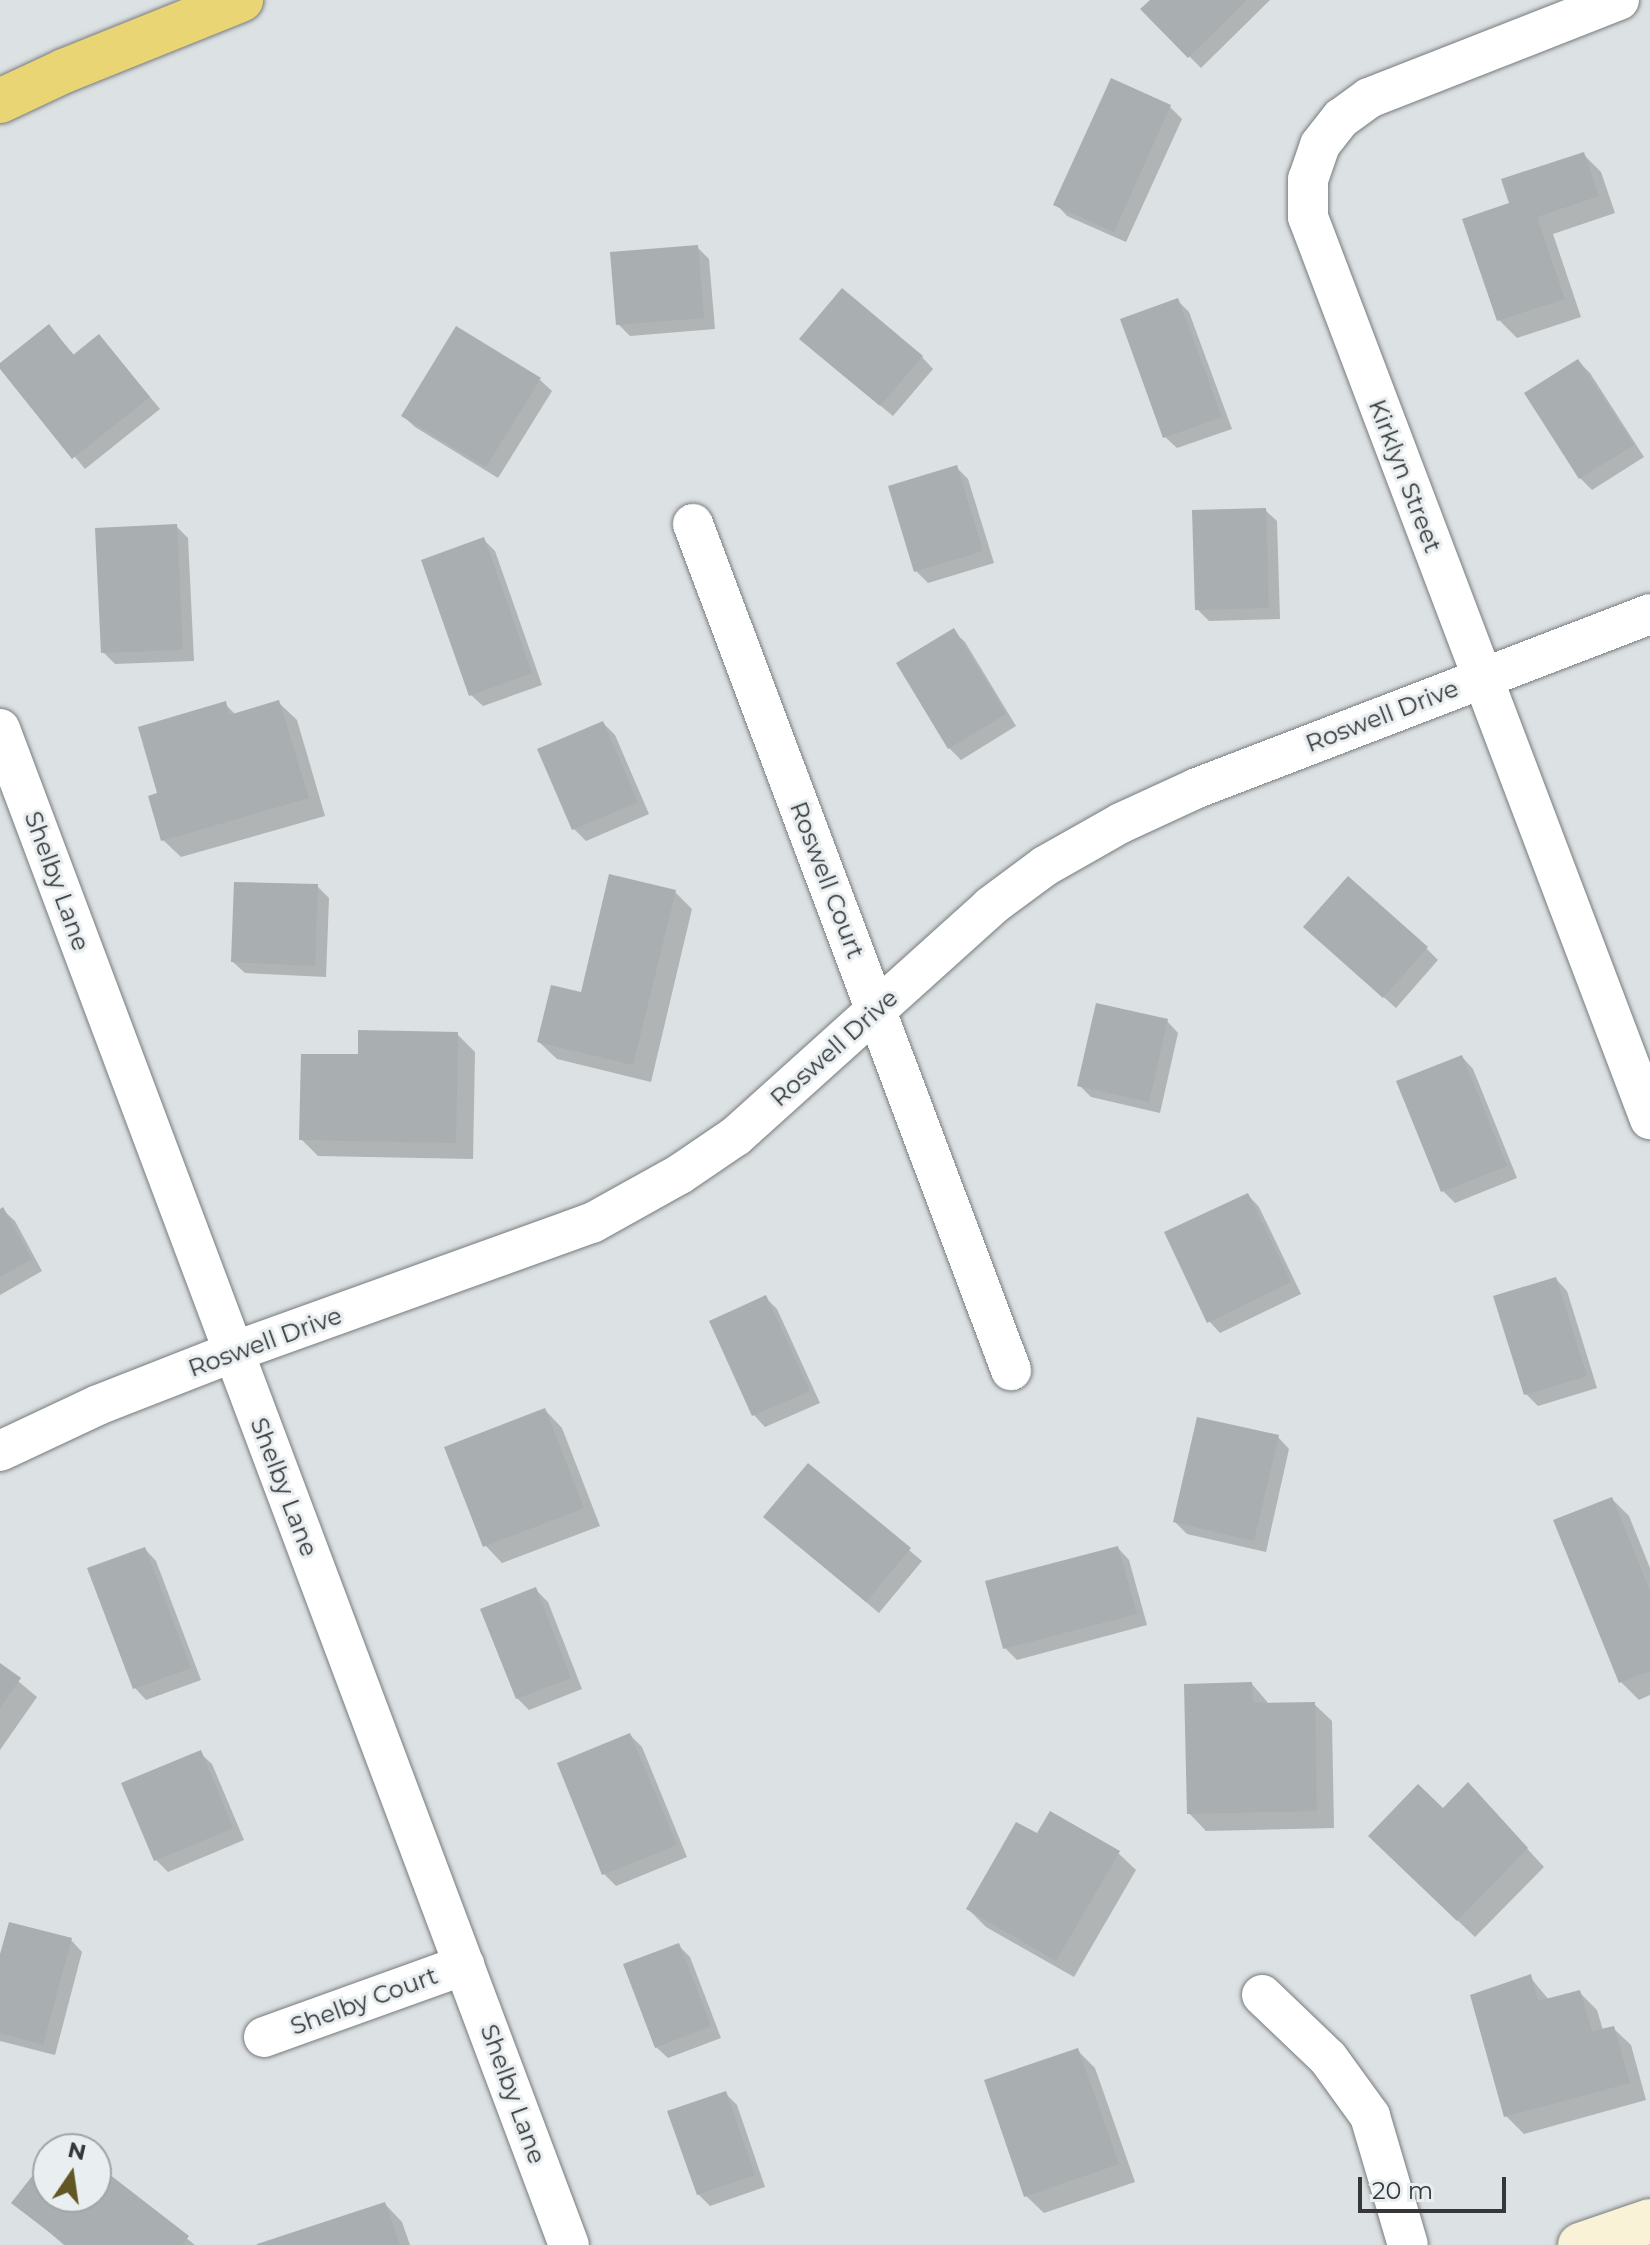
<!DOCTYPE html>
<style>
body{margin:0}
#map{position:relative;width:1650px;height:2245px;overflow:hidden;background:#dce1e3;font-family:Montserrat,sans-serif}
div>[style]{position:absolute}
.shadow>*{inset:0;background:#0003}
.building>*{inset:0;background:#a9aeb0}
.roads{filter:drop-shadow(0 0 2px #777c7e) drop-shadow(0 0 2px #777c7e)}
.minor>*{height:40px;margin:-20px;padding:0 20px;transform-origin:20px;border-radius:20px;background:#fff}
.secondary>*{height:44px;margin:-22px;padding:0 22px;transform-origin:22px;border-radius:22px;background:#f9f2d6}
.motorway>*{height:44px;margin:-22px;padding:0 22px;transform-origin:22px;border-radius:22px;background:#ead575}
span{translate:-50% -50%;white-space:nowrap;text-align:center;line-height:1.15;-webkit-text-stroke:6px #e9eef0;paint-order:stroke}
.street-label{font-size:24px;color:#353738}
.north{position:absolute;left:32px;top:2133px;width:80px;height:80px;box-sizing:border-box;background:#e9eef0;border:2px solid #a1a5a6;border-radius:50%;rotate:13deg;font-size:22px;font-weight:700;line-height:32px;text-align:center;color:#353738}
.north::after{content:'';display:block;margin:auto;width:28px;height:36px;background:#625724;clip-path:polygon(50% 0,100% 100%,50% 72%,0 100%)}
.scale{position:absolute;left:1358px;top:2177px;width:148px;height:36px;box-sizing:border-box;border:4px solid #353738;border-top:0;padding-left:10px;font-size:24px;line-height:28px;white-space:nowrap;color:#353738;-webkit-text-stroke:6px #e9eef0;paint-order:stroke}
</style>
<div id="map">
<div class="shadow">
<i style="clip-path:polygon(1153px 0,1270px 0,1201px 68px,1143px 10px)"></i>
<i style="clip-path:polygon(1170px 107px,1182px 119px,1126px 242px,1067px 216px,1056px 204px)"></i>
<i style="clip-path:polygon(1583px 154px,1601px 172px,1615px 213px,1553px 234px,1581px 317px,1517px 338px,1499px 320px,1512px 204px)"></i>
<i style="clip-path:polygon(697px 247px,709px 259px,715px 329px,630px 336px,618px 324px)"></i>
<i style="clip-path:polygon(1177px 300px,1189px 312px,1232px 429px,1177px 448px,1165px 437px)"></i>
<i style="clip-path:polygon(49px 326px,75px 356px,99px 336px,160px 409px,85px 469px,0 366px)"></i>
<i style="clip-path:polygon(813px 350px,922px 357px,933px 369px,893px 416px)"></i>
<i style="clip-path:polygon(1578px 361px,1590px 373px,1644px 457px,1592px 490px,1580px 478px)"></i>
<i style="clip-path:polygon(540px 380px,552px 391px,498px 478px,415px 427px,403px 416px)"></i>
<i style="clip-path:polygon(956px 467px,968px 479px,994px 563px,928px 583px,916px 571px)"></i>
<i style="clip-path:polygon(1265px 510px,1277px 521px,1280px 619px,1209px 621px,1197px 609px)"></i>
<i style="clip-path:polygon(176px 526px,188px 538px,194px 661px,115px 664px,103px 652px)"></i>
<i style="clip-path:polygon(484px 540px,495px 551px,542px 685px,483px 706px,471px 695px)"></i>
<i style="clip-path:polygon(953px 631px,965px 642px,1016px 726px,961px 760px,949px 748px)"></i>
<i style="clip-path:polygon(279px 703px,297px 720px,325px 816px,181px 857px,163px 840px,160px 794px,225px 704px,236px 715px)"></i>
<i style="clip-path:polygon(603px 723px,615px 735px,649px 814px,586px 841px,574px 829px)"></i>
<i style="clip-path:polygon(317px 886px,329px 898px,326px 977px,245px 973px,233px 962px)"></i>
<i style="clip-path:polygon(675px 892px,692px 909px,651px 1082px,557px 1059px,539px 1042px)"></i>
<i style="clip-path:polygon(1317px 938px,1427px 949px,1438px 960px,1396px 1008px)"></i>
<i style="clip-path:polygon(1167px 1021px,1178px 1033px,1160px 1113px,1091px 1097px,1079px 1085px)"></i>
<i style="clip-path:polygon(457px 1034px,475px 1052px,473px 1159px,318px 1156px,301px 1139px)"></i>
<i style="clip-path:polygon(1462px 1057px,1473px 1069px,1517px 1178px,1455px 1203px,1443px 1191px,1399px 1082px)"></i>
<i style="clip-path:polygon(1248px 1195px,1259px 1207px,1301px 1294px,1220px 1333px,1209px 1321px)"></i>
<i style="clip-path:polygon(3px 1210px,15px 1221px,42px 1271px,0 1295px,0 1211px)"></i>
<i style="clip-path:polygon(1556px 1279px,1567px 1291px,1597px 1388px,1538px 1406px,1526px 1394px)"></i>
<i style="clip-path:polygon(766px 1298px,777px 1309px,820px 1403px,765px 1427px,754px 1415px)"></i>
<i style="clip-path:polygon(545px 1410px,562px 1428px,600px 1526px,502px 1563px,485px 1545px)"></i>
<i style="clip-path:polygon(1278px 1437px,1289px 1449px,1266px 1552px,1187px 1534px,1175px 1522px)"></i>
<i style="clip-path:polygon(808px 1465px,922px 1561px,879px 1613px,778px 1528px)"></i>
<i style="clip-path:polygon(1612px 1499px,1629px 1516px,1650px 1568px,1650px 1695px,1639px 1700px,1621px 1682px,1556px 1521px)"></i>
<i style="clip-path:polygon(1118px 1548px,1129px 1560px,1147px 1625px,1017px 1660px,1005px 1648px)"></i>
<i style="clip-path:polygon(145px 1549px,156px 1561px,201px 1680px,146px 1700px,135px 1688px)"></i>
<i style="clip-path:polygon(536px 1590px,548px 1602px,582px 1689px,529px 1710px,517px 1698px)"></i>
<i style="clip-path:polygon(0 1666px,37px 1697px,0 1750px)"></i>
<i style="clip-path:polygon(1252px 1684px,1269px 1704px,1314px 1704px,1332px 1721px,1334px 1828px,1206px 1831px,1189px 1813px)"></i>
<i style="clip-path:polygon(630px 1735px,642px 1747px,687px 1857px,616px 1886px,604px 1874px)"></i>
<i style="clip-path:polygon(200px 1753px,212px 1764px,244px 1840px,168px 1872px,156px 1860px)"></i>
<i style="clip-path:polygon(1485px 1803px,1544px 1867px,1475px 1937px,1388px 1854px,1443px 1811px)"></i>
<i style="clip-path:polygon(1038px 1836px,1118px 1853px,1136px 1870px,1074px 1977px,986px 1927px,968px 1909px)"></i>
<i style="clip-path:polygon(71px 1940px,82px 1952px,55px 2055px,0 2041px,0 1962px)"></i>
<i style="clip-path:polygon(678px 1945px,690px 1957px,721px 2038px,668px 2058px,656px 2047px)"></i>
<i style="clip-path:polygon(1530px 1977px,1549px 2000px,1579px 1992px,1597px 2010px,1603px 2030px,1613px 2028px,1631px 2045px,1646px 2100px,1524px 2134px,1506px 2116px)"></i>
<i style="clip-path:polygon(1078px 2051px,1095px 2068px,1135px 2182px,1044px 2213px,1026px 2196px)"></i>
<i style="clip-path:polygon(725px 2093px,737px 2105px,765px 2187px,710px 2206px,698px 2194px)"></i>
<i style="clip-path:polygon(48px 2159px,48px 2197px,96px 2197px,96px 2166px,195px 2245px,64px 2245px,14px 2202px)"></i>
<i style="clip-path:polygon(385px 2204px,402px 2222px,410px 2245px,261px 2245px)"></i>
</div>
<div class="building">
<i style="clip-path:polygon(1150px 0,1247px 0,1188px 58px,1140px 9px)"></i>
<i style="clip-path:polygon(1111px 78px,1171px 105px,1114px 232px,1053px 205px)"></i>
<i style="clip-path:polygon(1584px 152px,1599px 196px,1537px 217px,1565px 299px,1497px 321px,1462px 219px,1509px 203px,1501px 179px)"></i>
<i style="clip-path:polygon(698px 245px,704px 318px,616px 325px,610px 252px)"></i>
<i style="clip-path:polygon(842px 288px,923px 356px,880px 406px,799px 339px)"></i>
<i style="clip-path:polygon(1178px 298px,1222px 417px,1163px 438px,1120px 319px)"></i>
<i style="clip-path:polygon(49px 324px,73px 355px,99px 334px,150px 397px,72px 459px,0 369px,0 363px)"></i>
<i style="clip-path:polygon(456px 326px,541px 378px,486px 467px,401px 416px)"></i>
<i style="clip-path:polygon(1578px 359px,1634px 445px,1579px 479px,1524px 393px)"></i>
<i style="clip-path:polygon(957px 465px,983px 551px,914px 572px,888px 486px)"></i>
<i style="clip-path:polygon(1266px 508px,1269px 608px,1195px 610px,1192px 510px)"></i>
<i style="clip-path:polygon(177px 524px,183px 650px,101px 653px,95px 528px)"></i>
<i style="clip-path:polygon(484px 537px,532px 673px,469px 696px,421px 560px)"></i>
<i style="clip-path:polygon(954px 628px,1006px 714px,948px 749px,896px 663px)"></i>
<i style="clip-path:polygon(279px 700px,309px 798px,161px 841px,148px 796px,157px 793px,138px 727px,226px 701px,229px 715px)"></i>
<i style="clip-path:polygon(603px 721px,638px 802px,572px 830px,537px 749px)"></i>
<i style="clip-path:polygon(609px 874px,676px 890px,633px 1065px,537px 1042px,551px 985px,581px 992px)"></i>
<i style="clip-path:polygon(1348px 876px,1428px 947px,1383px 998px,1303px 927px)"></i>
<i style="clip-path:polygon(234px 882px,318px 884px,315px 966px,231px 962px)"></i>
<i style="clip-path:polygon(1096px 1003px,1168px 1019px,1149px 1102px,1077px 1086px)"></i>
<i style="clip-path:polygon(358px 1030px,458px 1032px,456px 1143px,299px 1140px,301px 1054px,358px 1054px)"></i>
<i style="clip-path:polygon(1462px 1055px,1507px 1166px,1441px 1192px,1396px 1081px)"></i>
<i style="clip-path:polygon(1248px 1193px,1291px 1282px,1207px 1323px,1164px 1232px)"></i>
<i style="clip-path:polygon(3px 1207px,32px 1259px,0 1277px,0 1209px)"></i>
<i style="clip-path:polygon(1556px 1277px,1587px 1376px,1524px 1395px,1493px 1296px)"></i>
<i style="clip-path:polygon(766px 1295px,810px 1391px,752px 1416px,709px 1321px)"></i>
<i style="clip-path:polygon(545px 1408px,584px 1508px,483px 1547px,444px 1447px)"></i>
<i style="clip-path:polygon(1197px 1417px,1279px 1435px,1254px 1541px,1173px 1522px)"></i>
<i style="clip-path:polygon(808px 1463px,911px 1548px,866px 1602px,763px 1517px)"></i>
<i style="clip-path:polygon(1612px 1497px,1650px 1591px,1650px 1671px,1619px 1683px,1553px 1520px)"></i>
<i style="clip-path:polygon(1118px 1546px,1137px 1614px,1003px 1649px,985px 1581px)"></i>
<i style="clip-path:polygon(145px 1547px,191px 1668px,133px 1689px,87px 1568px)"></i>
<i style="clip-path:polygon(536px 1587px,571px 1678px,516px 1699px,480px 1609px)"></i>
<i style="clip-path:polygon(0 1663px,21px 1678px,0 1708px)"></i>
<i style="clip-path:polygon(1252px 1682px,1253px 1703px,1315px 1702px,1317px 1811px,1187px 1814px,1184px 1684px)"></i>
<i style="clip-path:polygon(630px 1733px,677px 1845px,602px 1875px,557px 1763px)"></i>
<i style="clip-path:polygon(201px 1750px,233px 1828px,154px 1861px,121px 1783px)"></i>
<i style="clip-path:polygon(1468px 1782px,1528px 1848px,1457px 1921px,1368px 1836px,1418px 1784px,1443px 1808px)"></i>
<i style="clip-path:polygon(1050px 1811px,1120px 1851px,1056px 1961px,966px 1909px,1016px 1822px,1037px 1833px)"></i>
<i style="clip-path:polygon(9px 1922px,72px 1938px,43px 2045px,0 2033px,0 1954px)"></i>
<i style="clip-path:polygon(679px 1943px,711px 2026px,655px 2048px,623px 1964px)"></i>
<i style="clip-path:polygon(1531px 1974px,1538px 2001px,1580px 1990px,1592px 2031px,1614px 2026px,1630px 2083px,1504px 2117px,1470px 1995px)"></i>
<i style="clip-path:polygon(1078px 2048px,1119px 2164px,1024px 2197px,984px 2080px)"></i>
<i style="clip-path:polygon(726px 2091px,755px 2175px,697px 2195px,667px 2111px)"></i>
<i style="clip-path:polygon(62px 2137px,77px 2149px,53px 2149px)"></i>
<i style="clip-path:polygon(48px 2156px,48px 2197px,96px 2197px,96px 2164px,189px 2236px,182px 2245px,66px 2245px,11px 2203px)"></i>
<i style="clip-path:polygon(385px 2202px,400px 2245px,257px 2245px,257px 2244px)"></i>
</div>
<div class="roads">
<div class="minor">
<i style="left:1619px;top:0;width:269px;rotate:158.6deg"></i>
<i style="left:1369px;top:98px;width:34px;rotate:144deg"></i>
<i style="left:1341px;top:118px;width:34px;rotate:128deg"></i>
<i style="left:1320px;top:145px;width:36px;rotate:109deg"></i>
<i style="left:1308px;top:179px;width:38px;rotate:90deg"></i>
<i style="left:1308px;top:217px;width:965px;rotate:69.24deg"></i>
<i style="left:693px;top:524px;width:904px;rotate:69.4deg"></i>
<i style="left:0;top:729px;width:1619px;rotate:69.43deg"></i>
<i style="left:0;top:1451px;width:108px;rotate:-25.1deg"></i>
<i style="left:98px;top:1405px;width:145px;rotate:-21.4deg"></i>
<i style="left:233px;top:1352px;width:381px;rotate:-19.8deg"></i>
<i style="left:592px;top:1223px;width:101px;rotate:-29.1deg"></i>
<i style="left:680px;top:1174px;width:68px;rotate:-34.2deg"></i>
<i style="left:736px;top:1136px;width:343px;rotate:-42deg"></i>
<i style="left:991px;top:906px;width:67px;rotate:-36.5deg"></i>
<i style="left:1045px;top:866px;width:87px;rotate:-29.5deg"></i>
<i style="left:1121px;top:823px;width:84px;rotate:-24.7deg"></i>
<i style="left:1197px;top:788px;width:485px;rotate:-21deg"></i>
<i style="left:1262px;top:1995px;width:91px;rotate:43.7deg"></i>
<i style="left:1328px;top:2058px;width:72px;rotate:54.1deg"></i>
<i style="left:1370px;top:2116px;width:134px;rotate:73.6deg"></i>
<i style="left:264px;top:2037px;width:213px;rotate:-19.8deg"></i>
</div>
<div class="secondary">
<i style="left:1580px;top:2245px;width:74px;rotate:-18.9deg"></i>
</div>
<div class="motorway">
<i style="left:0;top:101px;width:71px;rotate:-25.1deg"></i>
<i style="left:64px;top:71px;width:191px;rotate:-21.9deg"></i>
</div>
</div>
<div class="street-label">
<span style="left:1405px;top:476px;rotate:69deg">Kirklyn Street</span>
<span style="left:1382px;top:716px;rotate:-21deg">Roswell Drive</span>
<span style="left:827px;top:880px;rotate:69deg">Roswell Court</span>
<span style="left:57px;top:881px;rotate:70deg">Shelby Lane</span>
<span style="left:834px;top:1048px;rotate:-42deg">Roswell Drive</span>
<span style="left:265px;top:1342px;rotate:-20deg">Roswell Drive</span>
<span style="left:284px;top:1487px;rotate:69deg">Shelby Lane</span>
<span style="left:364px;top:2001px;rotate:-20deg">Shelby Court</span>
<span style="left:513px;top:2094px;rotate:70deg">Shelby Lane</span>
</div>
<div class="north">N</div>
<div class="scale">20 m</div>
</div>
